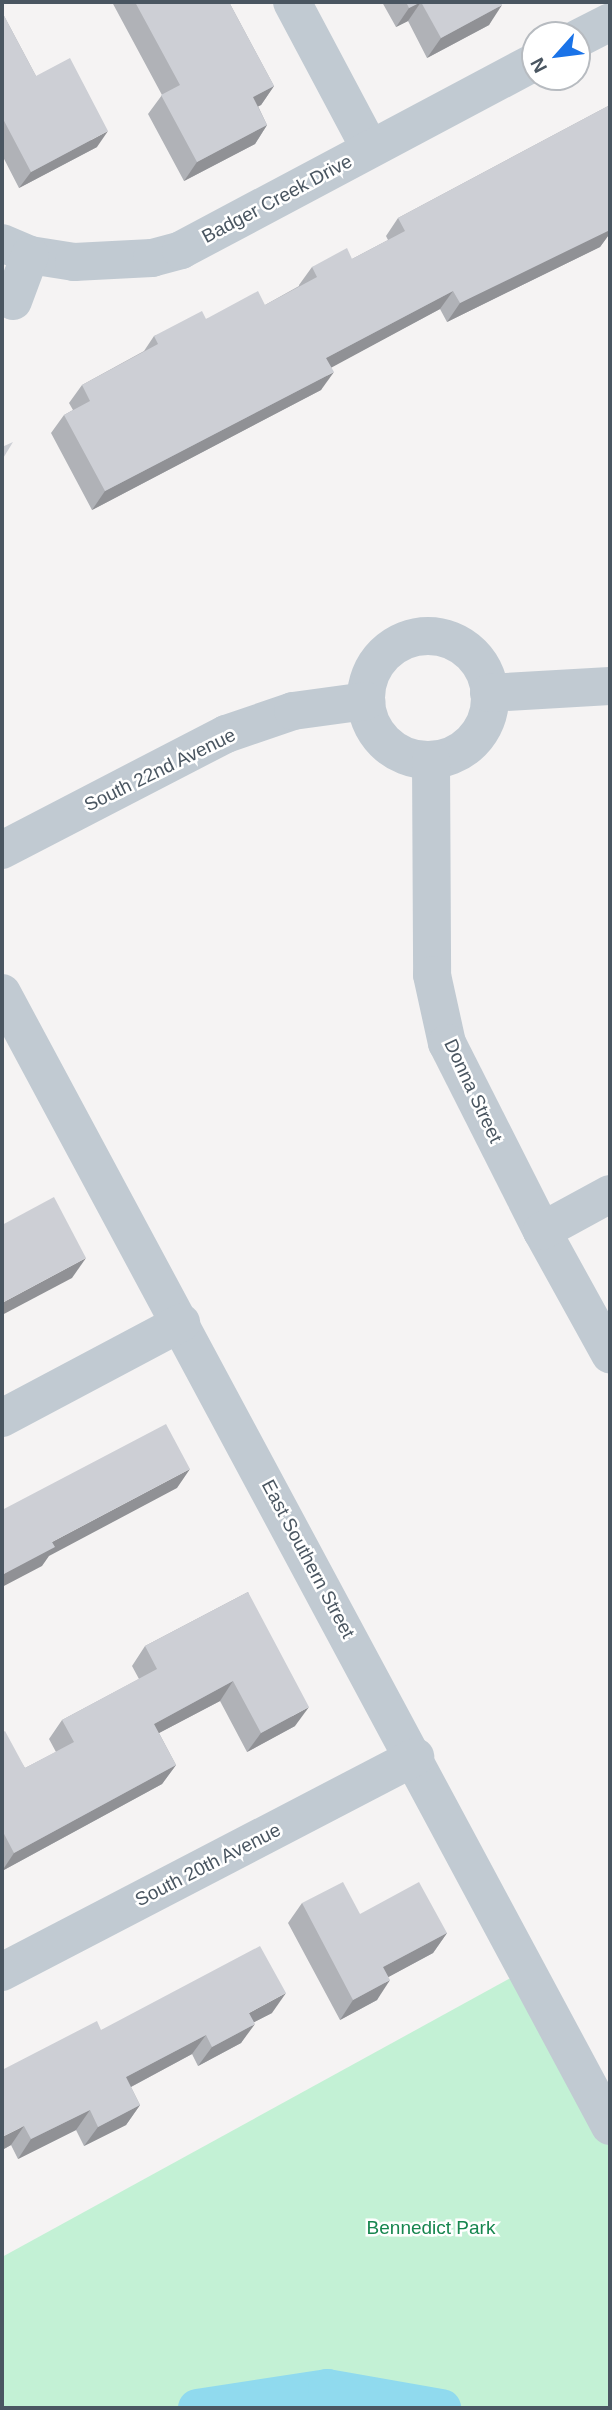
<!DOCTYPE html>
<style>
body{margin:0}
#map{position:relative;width:612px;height:2410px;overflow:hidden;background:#f5f3f3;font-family:Arial,sans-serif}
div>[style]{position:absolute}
.green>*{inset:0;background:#c3f1d5}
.canal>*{height:38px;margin:-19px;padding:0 19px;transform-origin:19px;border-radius:19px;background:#90daee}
.minor>*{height:38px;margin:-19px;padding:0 19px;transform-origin:19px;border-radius:19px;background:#c1cad2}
.minor>.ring{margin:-19px;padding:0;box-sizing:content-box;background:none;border:38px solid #c1cad2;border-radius:50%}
.wall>*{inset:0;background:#b0b2b7}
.shaded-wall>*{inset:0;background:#909195}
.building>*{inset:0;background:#cdcfd5}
span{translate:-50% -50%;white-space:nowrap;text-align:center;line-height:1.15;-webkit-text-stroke:5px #fff;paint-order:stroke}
.street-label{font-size:19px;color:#4a5661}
.park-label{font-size:19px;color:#17864f}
.frame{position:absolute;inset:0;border:4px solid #4a5661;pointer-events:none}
.north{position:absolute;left:521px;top:21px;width:70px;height:70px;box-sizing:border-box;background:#fff;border:2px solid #b7bbc0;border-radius:50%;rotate:242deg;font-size:19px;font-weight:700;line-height:28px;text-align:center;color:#4a5661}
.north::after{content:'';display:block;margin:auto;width:24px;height:32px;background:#1a73e8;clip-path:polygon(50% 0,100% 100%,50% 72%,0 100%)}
</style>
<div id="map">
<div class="green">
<i style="clip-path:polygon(527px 1969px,610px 2127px,610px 2408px,2px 2408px,2px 2257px)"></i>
</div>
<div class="canal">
<i style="left:197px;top:2408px;width:132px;rotate:-8.7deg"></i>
<i style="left:327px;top:2388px;width:117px;rotate:9.9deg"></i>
</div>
<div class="minor">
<i style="left:292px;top:2px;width:166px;rotate:62deg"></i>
<i style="left:577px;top:39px;width:37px;rotate:-27deg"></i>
<i style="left:2px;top:243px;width:30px;rotate:23deg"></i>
<i style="left:30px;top:255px;width:45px;rotate:9deg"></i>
<i style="left:74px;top:262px;width:78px;rotate:-2.9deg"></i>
<i style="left:152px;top:258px;width:30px;rotate:-15deg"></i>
<i style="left:181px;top:250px;width:401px;rotate:-28deg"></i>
<i style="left:13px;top:301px;width:49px;rotate:-69.7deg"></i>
<i class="ring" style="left:366px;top:636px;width:86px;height:86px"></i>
<i style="left:489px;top:693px;width:121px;rotate:-3.3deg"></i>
<i style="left:431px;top:760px;width:215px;rotate:89.7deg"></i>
<i style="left:432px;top:975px;width:70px;rotate:77.6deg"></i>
<i style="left:447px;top:1043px;width:211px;rotate:63.2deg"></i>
<i style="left:542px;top:1231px;width:141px;rotate:61.1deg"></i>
<i style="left:2px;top:850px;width:252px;rotate:-27.4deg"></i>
<i style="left:226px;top:734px;width:71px;rotate:-18.9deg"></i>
<i style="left:293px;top:711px;width:74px;rotate:-7.8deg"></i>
<i style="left:2px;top:993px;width:1286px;rotate:61.78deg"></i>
<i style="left:542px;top:1231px;width:77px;rotate:-28.6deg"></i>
<i style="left:2px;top:1418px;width:203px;rotate:-28deg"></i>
<i style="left:2px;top:1972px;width:466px;rotate:-27.5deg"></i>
</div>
<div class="wall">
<i style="clip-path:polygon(112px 2px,229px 2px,274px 86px,261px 105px,258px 106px,267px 125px,255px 144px,184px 181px,148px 114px,162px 95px)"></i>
<i style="clip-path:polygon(382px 2px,501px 2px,489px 25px,427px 58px,408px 21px,396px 27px)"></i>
<i style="clip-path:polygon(2px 12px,36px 76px,97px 147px,19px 188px,2px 155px)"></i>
<i style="clip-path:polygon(610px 105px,610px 235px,608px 236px,600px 247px,447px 322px,440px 309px,331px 367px,321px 390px,92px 510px,51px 433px,64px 415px,73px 410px,69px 403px,82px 385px,144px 351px,154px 336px,206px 319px,265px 305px,299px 286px,299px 285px,312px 267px,352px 259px,388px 240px,386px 236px,398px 218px)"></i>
<i style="clip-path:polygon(248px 1592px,295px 1726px,247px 1752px,220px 1701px,159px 1733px,176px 1765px,162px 1784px,2px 1871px,2px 1733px,25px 1768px,56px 1752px,49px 1739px,62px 1720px,139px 1679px,132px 1666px,145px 1646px)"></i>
<i style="clip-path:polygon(302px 1903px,360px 1914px,447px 1933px,433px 1953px,388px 1977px,377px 2000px,340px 2020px,288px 1923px)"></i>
<i style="clip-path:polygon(272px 2013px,254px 2022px,241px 2043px,198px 2066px,192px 2054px,131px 2087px,140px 2105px,126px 2125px,84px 2146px,76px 2130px,18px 2159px,11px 2145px,2px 2150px,101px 2030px)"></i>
</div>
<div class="shaded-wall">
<i style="clip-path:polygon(421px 2px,408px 21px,396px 27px,409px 8px)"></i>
<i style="clip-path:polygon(502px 5px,489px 25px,427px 58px,441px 38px)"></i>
<i style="clip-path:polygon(274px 86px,261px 105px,240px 116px,253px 97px)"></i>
<i style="clip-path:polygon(267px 125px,255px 144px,184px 181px,197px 162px)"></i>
<i style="clip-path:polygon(108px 131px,97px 147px,19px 188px,31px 172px)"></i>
<i style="clip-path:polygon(610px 223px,610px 235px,608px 236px,600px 247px,447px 322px,460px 303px)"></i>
<i style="clip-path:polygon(453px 291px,440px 309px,314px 377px,326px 358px)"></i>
<i style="clip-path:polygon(334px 372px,321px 390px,92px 510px,105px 491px)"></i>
<i style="clip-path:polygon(86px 1258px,72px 1278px,2px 1315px,2px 1303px)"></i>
<i style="clip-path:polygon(190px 1469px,177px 1488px,49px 1556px,42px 1566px,2px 1587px,2px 1575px,52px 1542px)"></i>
<i style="clip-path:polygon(233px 1681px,220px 1701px,140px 1743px,154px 1724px)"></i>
<i style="clip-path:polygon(309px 1707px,295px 1726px,247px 1752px,261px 1733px)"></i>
<i style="clip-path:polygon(176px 1765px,162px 1784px,2px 1871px,14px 1853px)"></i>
<i style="clip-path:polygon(447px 1933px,433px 1953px,370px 1987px,383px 1967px)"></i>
<i style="clip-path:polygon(390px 1980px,377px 2000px,340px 2020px,353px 2000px)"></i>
<i style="clip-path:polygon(286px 1993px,272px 2013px,235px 2032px,249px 2013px)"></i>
<i style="clip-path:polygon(255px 2024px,241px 2043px,198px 2066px,212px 2047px)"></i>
<i style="clip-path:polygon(206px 2035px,192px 2054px,112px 2097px,126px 2077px)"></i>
<i style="clip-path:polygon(140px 2105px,126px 2125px,84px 2146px,98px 2127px)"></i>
<i style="clip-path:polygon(90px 2110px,76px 2130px,18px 2159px,31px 2139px)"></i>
<i style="clip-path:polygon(24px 2126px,11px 2145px,2px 2150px,2px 2137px)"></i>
</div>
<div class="building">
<i style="clip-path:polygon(135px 2px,229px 2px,274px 86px,253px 97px,267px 125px,197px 162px,161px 95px,180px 85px)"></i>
<i style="clip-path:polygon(406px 2px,421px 2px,409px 8px)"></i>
<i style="clip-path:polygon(421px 2px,501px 2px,502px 5px,441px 38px)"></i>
<i style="clip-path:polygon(2px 12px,36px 76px,70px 58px,108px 131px,31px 172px,2px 117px)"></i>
<i style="clip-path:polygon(610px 105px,610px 230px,460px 303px,453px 291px,326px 358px,334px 372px,105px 491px,64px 415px,90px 401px,82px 385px,158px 344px,154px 336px,202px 311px,206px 319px,258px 291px,265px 305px,317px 277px,312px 267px,347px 248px,352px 259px,405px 231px,398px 218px)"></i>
<i style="clip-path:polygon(13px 442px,2px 460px,2px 447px)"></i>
<i style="clip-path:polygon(54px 1197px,86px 1258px,2px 1303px,2px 1225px)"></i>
<i style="clip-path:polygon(166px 1424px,190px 1469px,52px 1542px,55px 1547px,2px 1575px,2px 1510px)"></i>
<i style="clip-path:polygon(248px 1592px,309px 1707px,261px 1733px,233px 1681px,154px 1724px,176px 1765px,14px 1853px,2px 1830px,2px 1733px,5px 1731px,25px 1768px,74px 1742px,62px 1720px,157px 1669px,145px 1646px)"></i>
<i style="clip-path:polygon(343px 1882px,360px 1914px,419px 1882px,447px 1933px,383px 1967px,390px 1980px,353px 2000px,302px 1903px)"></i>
<i style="clip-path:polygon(260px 1946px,286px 1993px,249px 2013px,255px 2024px,212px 2047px,206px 2035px,126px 2077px,140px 2105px,98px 2127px,90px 2110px,31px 2139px,24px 2126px,2px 2137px,2px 2070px,97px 2021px,101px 2030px)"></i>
</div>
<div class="street-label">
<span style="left:277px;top:199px;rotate:-28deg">Badger Creek Drive</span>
<span style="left:160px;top:770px;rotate:-26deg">South 22nd Avenue</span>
<span style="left:473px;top:1091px;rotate:65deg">Donna Street</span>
<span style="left:308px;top:1559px;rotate:62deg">East Southern Street</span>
<span style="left:208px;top:1865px;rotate:-27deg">South 20th Avenue</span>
</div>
<div class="park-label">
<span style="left:431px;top:2228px">Bennedict Park</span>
</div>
<div class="frame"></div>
<div class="north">N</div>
</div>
